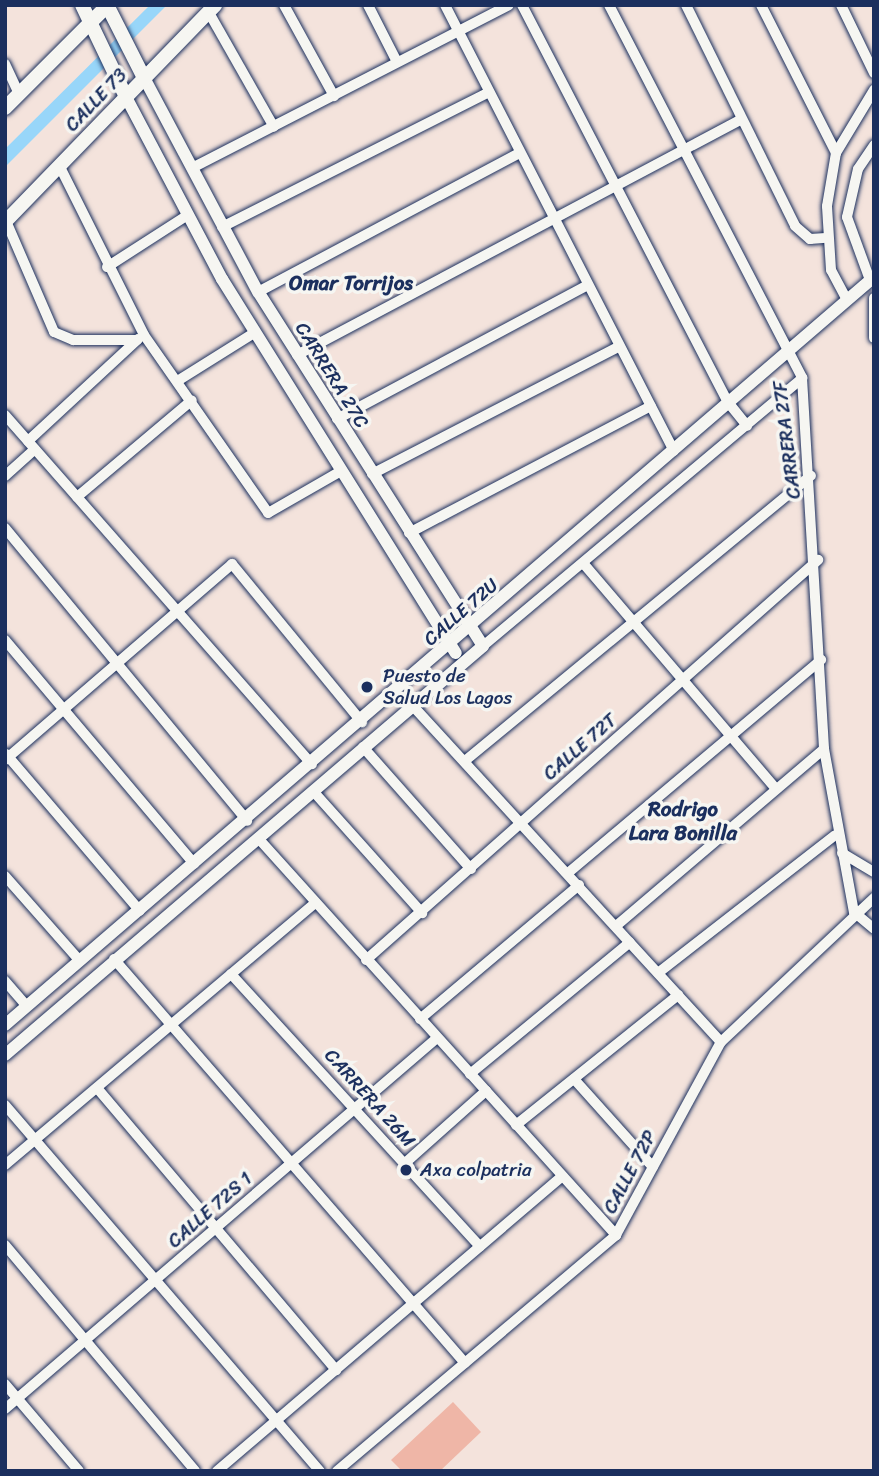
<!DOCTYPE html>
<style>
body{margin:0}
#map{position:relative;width:879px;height:1476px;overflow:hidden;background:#f4e3dc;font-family:Sriracha,sans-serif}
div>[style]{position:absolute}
.water>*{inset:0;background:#98d6f9}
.building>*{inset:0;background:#efb6a7}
.roads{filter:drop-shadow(0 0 2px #1b2f5e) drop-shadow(0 0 2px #1b2f5e)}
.minor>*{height:10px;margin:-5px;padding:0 5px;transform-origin:5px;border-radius:5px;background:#f6f6f2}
.tertiary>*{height:12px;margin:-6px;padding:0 6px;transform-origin:6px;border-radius:6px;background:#f6f6f2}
.secondary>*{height:14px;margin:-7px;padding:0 7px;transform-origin:7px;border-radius:7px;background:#f6f6f2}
.dots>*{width:19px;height:19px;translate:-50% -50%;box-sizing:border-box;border:4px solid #f6f6f2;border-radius:50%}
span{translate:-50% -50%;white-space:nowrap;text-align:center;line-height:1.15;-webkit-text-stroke:7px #f6f6f2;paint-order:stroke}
.street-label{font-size:19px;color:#1b2f5e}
.poi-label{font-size:19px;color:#1b2f5e}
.left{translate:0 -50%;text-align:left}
.neighbourhood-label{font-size:21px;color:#1b2f5e;font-weight:700}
.frame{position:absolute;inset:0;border:7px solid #1b2f5e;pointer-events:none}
</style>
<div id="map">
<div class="water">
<i style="clip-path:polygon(150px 5px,167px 5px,5px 167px,5px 149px)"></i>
</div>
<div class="building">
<i style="clip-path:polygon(453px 1402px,481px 1432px,440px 1471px,402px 1471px,391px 1460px)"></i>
</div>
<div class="roads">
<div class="minor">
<i style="left:284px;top:5px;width:104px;rotate:61.2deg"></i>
<i style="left:368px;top:5px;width:64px;rotate:63deg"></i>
<i style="left:445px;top:5px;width:501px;rotate:62.82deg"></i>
<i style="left:522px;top:5px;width:446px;rotate:62.6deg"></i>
<i style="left:727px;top:401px;width:32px;rotate:51deg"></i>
<i style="left:609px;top:5px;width:420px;rotate:62.6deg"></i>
<i style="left:802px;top:378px;width:372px;rotate:86.6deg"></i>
<i style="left:824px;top:749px;width:166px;rotate:79.6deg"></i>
<i style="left:686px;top:5px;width:246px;rotate:63.7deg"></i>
<i style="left:795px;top:226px;width:20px;rotate:41deg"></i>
<i style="left:810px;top:239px;width:16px;rotate:-4deg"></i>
<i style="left:761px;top:5px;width:166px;rotate:63.1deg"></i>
<i style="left:841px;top:5px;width:76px;rotate:64.1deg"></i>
<i style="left:208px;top:11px;width:133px;rotate:60.4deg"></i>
<i style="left:5px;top:64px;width:33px;rotate:65deg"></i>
<i style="left:59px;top:165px;width:190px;rotate:63.4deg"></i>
<i style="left:144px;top:335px;width:217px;rotate:55.1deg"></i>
<i style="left:268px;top:513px;width:84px;rotate:-29.9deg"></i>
<i style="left:192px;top:168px;width:356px;rotate:-27.2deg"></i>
<i style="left:6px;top:221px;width:121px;rotate:66.6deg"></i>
<i style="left:54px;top:332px;width:21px;rotate:23deg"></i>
<i style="left:73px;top:340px;width:64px"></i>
<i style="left:222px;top:227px;width:297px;rotate:-26.8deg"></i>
<i style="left:107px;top:267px;width:94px;rotate:-32.8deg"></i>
<i style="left:870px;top:280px;width:67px;rotate:-110.1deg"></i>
<i style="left:847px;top:217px;width:49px;rotate:-77.1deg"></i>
<i style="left:858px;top:169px;width:29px;rotate:-56deg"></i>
<i style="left:258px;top:292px;width:294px;rotate:-28deg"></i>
<i style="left:874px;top:298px;width:40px;rotate:90deg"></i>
<i style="left:847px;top:300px;width:34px;rotate:-118deg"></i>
<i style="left:831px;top:270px;width:64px;rotate:-93.6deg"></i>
<i style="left:827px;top:206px;width:54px;rotate:-80.4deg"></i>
<i style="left:836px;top:153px;width:74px;rotate:-58.9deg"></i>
<i style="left:297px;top:355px;width:501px;rotate:-27.94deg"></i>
<i style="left:179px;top:380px;width:89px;rotate:-32.1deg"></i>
<i style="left:5px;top:415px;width:465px;rotate:48.7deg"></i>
<i style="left:337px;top:419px;width:282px;rotate:-28.1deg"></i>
<i style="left:28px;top:441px;width:150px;rotate:-42.8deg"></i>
<i style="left:372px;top:474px;width:277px;rotate:-27.3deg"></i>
<i style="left:5px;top:476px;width:40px;rotate:-42deg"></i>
<i style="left:77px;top:497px;width:150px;rotate:-40.1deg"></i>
<i style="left:5px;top:528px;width:380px;rotate:50.4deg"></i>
<i style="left:409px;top:533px;width:273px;rotate:-27.7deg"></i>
<i style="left:583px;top:563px;width:297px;rotate:49.5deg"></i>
<i style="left:5px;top:640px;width:293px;rotate:49.8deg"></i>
<i style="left:483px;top:646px;width:417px;rotate:-40deg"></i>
<i style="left:412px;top:705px;width:457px;rotate:47.5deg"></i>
<i style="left:363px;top:747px;width:163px;rotate:48.5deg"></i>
<i style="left:6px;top:754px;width:206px;rotate:49.5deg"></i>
<i style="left:5px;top:760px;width:300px;rotate:-40.8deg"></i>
<i style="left:232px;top:564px;width:205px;rotate:50.6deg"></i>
<i style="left:466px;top:760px;width:447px;rotate:-39.5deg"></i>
<i style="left:313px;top:791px;width:164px;rotate:48.2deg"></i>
<i style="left:258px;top:838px;width:535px;rotate:47.96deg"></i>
<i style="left:842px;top:853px;width:37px;rotate:31deg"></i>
<i style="left:568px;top:873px;width:331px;rotate:-40.1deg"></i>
<i style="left:5px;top:876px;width:113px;rotate:48.6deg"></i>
<i style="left:854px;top:912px;width:26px;rotate:40deg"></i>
<i style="left:616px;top:926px;width:273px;rotate:-40.4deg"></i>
<i style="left:114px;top:959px;width:535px;rotate:49.02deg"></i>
<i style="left:366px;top:960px;width:604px;rotate:-41.51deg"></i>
<i style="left:658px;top:973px;width:224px;rotate:-37.9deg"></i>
<i style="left:231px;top:974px;width:369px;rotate:47.6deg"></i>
<i style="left:5px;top:981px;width:33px;rotate:49deg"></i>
<i style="left:420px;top:1019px;width:208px;rotate:-40.1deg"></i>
<i style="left:470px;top:1074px;width:207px;rotate:-39.5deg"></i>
<i style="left:574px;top:1079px;width:118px;rotate:48.1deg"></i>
<i style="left:97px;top:1088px;width:370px;rotate:49.7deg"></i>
<i style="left:5px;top:1105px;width:483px;rotate:49.3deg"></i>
<i style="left:516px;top:1125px;width:208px;rotate:-38.7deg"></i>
<i style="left:404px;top:1164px;width:110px;rotate:-41.7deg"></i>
<i style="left:5px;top:1165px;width:406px;rotate:-40.2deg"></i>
<i style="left:5px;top:1245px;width:295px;rotate:49.9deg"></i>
<i style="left:5px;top:1384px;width:114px;rotate:49.6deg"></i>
<i style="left:5px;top:1409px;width:569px;rotate:-40.66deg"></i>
<i style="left:217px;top:1471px;width:454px;rotate:-40.5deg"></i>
<i style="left:337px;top:1471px;width:365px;rotate:-40.2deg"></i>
<i style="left:616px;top:1235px;width:220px;rotate:-61.5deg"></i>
<i style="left:721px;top:1042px;width:210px;rotate:-43.3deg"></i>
</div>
<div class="tertiary">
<i style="left:126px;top:97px;width:206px;rotate:62.2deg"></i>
<i style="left:222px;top:279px;width:441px;rotate:58deg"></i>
<i style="left:5px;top:1025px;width:1147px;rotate:-40.72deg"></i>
<i style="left:5px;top:1055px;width:629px;rotate:-40.55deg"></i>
<i style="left:483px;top:646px;width:419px;rotate:-122.4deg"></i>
<i style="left:258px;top:292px;width:242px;rotate:-118deg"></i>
</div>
<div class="secondary">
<i style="left:82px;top:5px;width:102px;rotate:64.4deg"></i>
<i style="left:107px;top:5px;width:82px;rotate:63.1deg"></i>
<i style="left:5px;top:108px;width:146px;rotate:-45deg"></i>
<i style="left:5px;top:222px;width:302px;rotate:-45.9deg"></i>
</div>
</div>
<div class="dots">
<i style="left:367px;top:687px;background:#1b2f5e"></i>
<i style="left:406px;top:1170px;background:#1b2f5e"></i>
</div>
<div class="street-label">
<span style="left:96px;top:100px;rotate:-46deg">CALLE 73</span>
<span style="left:332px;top:375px;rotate:58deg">CARRERA 27C</span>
<span style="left:787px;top:440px;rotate:-97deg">CARRERA 27F</span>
<span style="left:461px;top:612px;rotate:-41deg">CALLE 72U</span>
<span style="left:580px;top:747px;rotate:-41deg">CALLE 72T</span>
<span style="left:370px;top:1098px;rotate:48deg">CARRERA 26M</span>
<span style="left:630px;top:1172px;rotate:-62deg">CALLE 72P</span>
<span style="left:210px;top:1210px;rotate:-41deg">CALLE 72S 1</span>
</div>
<div class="poi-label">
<span class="left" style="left:383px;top:687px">Puesto de<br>Salud Los Lagos</span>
<span class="left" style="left:420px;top:1170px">Axa colpatria</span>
</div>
<div class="neighbourhood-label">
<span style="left:351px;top:283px">Omar Torrijos</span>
<span style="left:683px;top:821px">Rodrigo<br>Lara Bonilla</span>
</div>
<div class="frame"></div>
</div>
